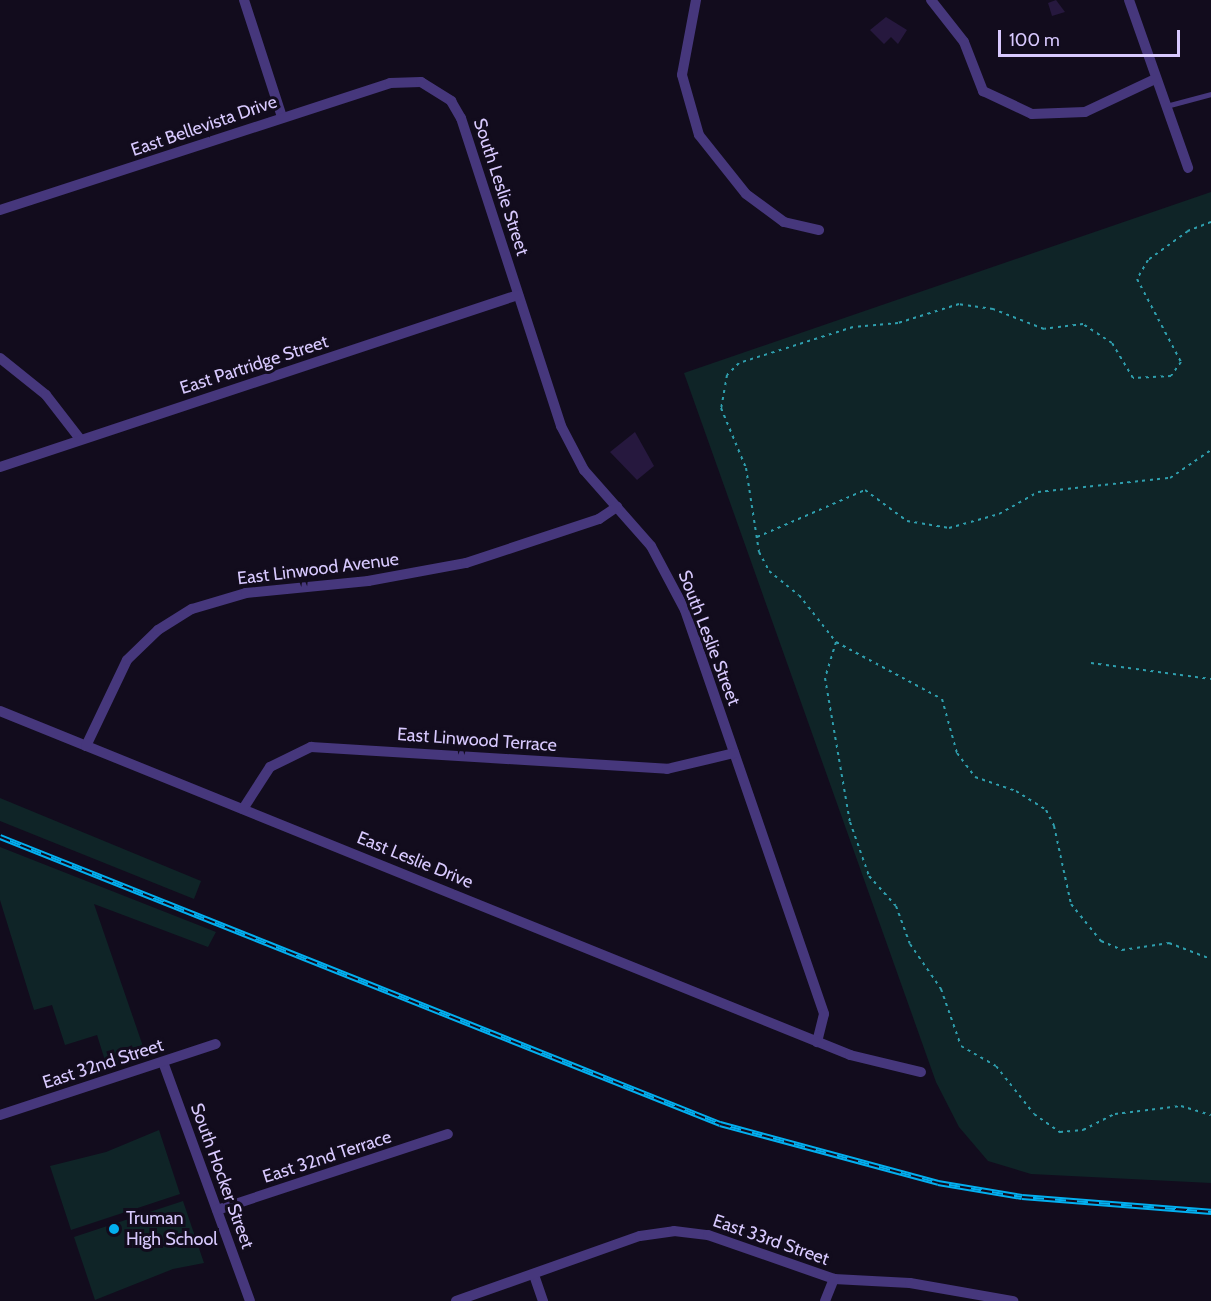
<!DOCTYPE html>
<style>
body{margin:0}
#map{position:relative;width:1211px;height:1301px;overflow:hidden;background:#120c1d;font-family:Cabin,sans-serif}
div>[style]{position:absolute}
.green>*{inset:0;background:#0f2427}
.building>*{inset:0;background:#26183e}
.path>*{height:2px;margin-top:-1px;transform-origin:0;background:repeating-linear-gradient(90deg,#2e9ead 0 3px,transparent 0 7.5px)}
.service>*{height:5px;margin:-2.5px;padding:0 2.5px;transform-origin:2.5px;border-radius:2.5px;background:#46377c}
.minor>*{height:10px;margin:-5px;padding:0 5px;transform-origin:5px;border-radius:5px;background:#46377c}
.rail>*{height:6px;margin-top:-3px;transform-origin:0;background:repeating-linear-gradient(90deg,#120c1d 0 11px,#03afef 0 22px);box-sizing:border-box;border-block:2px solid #03afef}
.dots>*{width:16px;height:16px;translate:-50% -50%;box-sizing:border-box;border:3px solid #120c1d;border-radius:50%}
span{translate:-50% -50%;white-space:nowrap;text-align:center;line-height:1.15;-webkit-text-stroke:6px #120c1d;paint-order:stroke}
.street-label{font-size:18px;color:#d8c9fe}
.poi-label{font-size:18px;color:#d8c9fe}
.left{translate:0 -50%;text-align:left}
.scale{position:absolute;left:998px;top:30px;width:182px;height:27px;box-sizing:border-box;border:3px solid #d8c9fe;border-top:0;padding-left:8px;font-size:18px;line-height:21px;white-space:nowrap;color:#d8c9fe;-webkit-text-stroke:4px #120c1d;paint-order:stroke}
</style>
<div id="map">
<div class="green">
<i style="clip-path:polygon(1211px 192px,1211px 1183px,1031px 1174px,988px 1161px,959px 1127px,936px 1082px,684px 373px)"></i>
<i style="clip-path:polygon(0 798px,201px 881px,194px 899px,0 821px)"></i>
<i style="clip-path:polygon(0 847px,216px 932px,208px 947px,94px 904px,147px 1058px,108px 1070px,97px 1035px,65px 1045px,52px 1005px,34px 1010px,0 900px)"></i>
<i style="clip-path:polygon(159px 1130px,180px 1194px,71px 1230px,50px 1166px,106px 1152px)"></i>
<i style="clip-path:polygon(183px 1201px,204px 1263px,173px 1269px,95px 1300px,74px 1237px)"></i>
</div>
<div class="building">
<i style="clip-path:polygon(1056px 0,1065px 12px,1052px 16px,1048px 3px)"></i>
<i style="clip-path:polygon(886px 17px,907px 30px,898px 44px,891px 37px,884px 44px,870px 30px)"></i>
<i style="clip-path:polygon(635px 432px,654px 466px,637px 480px,610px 452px)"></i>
</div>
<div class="path">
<i style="left:1211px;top:222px;width:25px;rotate:159deg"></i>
<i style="left:1188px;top:231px;width:49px;rotate:144.1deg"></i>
<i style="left:1148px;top:260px;width:22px;rotate:120deg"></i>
<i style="left:1137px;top:279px;width:94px;rotate:62.1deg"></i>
<i style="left:1181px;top:362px;width:17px;rotate:126deg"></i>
<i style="left:1171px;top:376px;width:38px;rotate:177deg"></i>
<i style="left:1133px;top:378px;width:41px;rotate:-121deg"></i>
<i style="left:1112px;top:343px;width:35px;rotate:-147deg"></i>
<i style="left:1083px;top:324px;width:39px;rotate:173deg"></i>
<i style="left:1044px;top:329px;width:55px;rotate:-158.6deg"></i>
<i style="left:993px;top:309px;width:34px;rotate:-172deg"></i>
<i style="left:959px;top:304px;width:64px;rotate:162.7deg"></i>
<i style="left:898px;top:323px;width:45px;rotate:174.9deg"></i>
<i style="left:853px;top:327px;width:120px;rotate:162.5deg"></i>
<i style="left:739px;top:363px;width:17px;rotate:135deg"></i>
<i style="left:727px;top:375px;width:34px;rotate:100deg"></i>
<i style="left:721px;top:408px;width:65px;rotate:67.4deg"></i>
<i style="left:746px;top:468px;width:85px;rotate:81.2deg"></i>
<i style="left:759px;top:552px;width:21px;rotate:62deg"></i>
<i style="left:769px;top:571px;width:38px;rotate:39deg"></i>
<i style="left:799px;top:595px;width:60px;rotate:51.8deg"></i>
<i style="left:836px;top:642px;width:120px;rotate:28.3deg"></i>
<i style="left:942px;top:699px;width:56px;rotate:74.5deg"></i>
<i style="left:957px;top:753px;width:30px;rotate:53deg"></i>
<i style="left:975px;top:777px;width:43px;rotate:18.9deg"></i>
<i style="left:1016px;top:791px;width:36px;rotate:32deg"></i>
<i style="left:1046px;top:810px;width:18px;rotate:63deg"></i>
<i style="left:1054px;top:826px;width:80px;rotate:77.7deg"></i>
<i style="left:1071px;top:904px;width:48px;rotate:51deg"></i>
<i style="left:1101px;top:941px;width:23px;rotate:23deg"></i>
<i style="left:1122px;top:950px;width:48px;rotate:-8.5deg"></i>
<i style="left:1169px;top:943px;width:45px;rotate:20.9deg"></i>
<i style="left:757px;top:537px;width:118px;rotate:-23.5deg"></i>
<i style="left:865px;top:490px;width:52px;rotate:36.4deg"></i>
<i style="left:907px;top:521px;width:43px;rotate:9.5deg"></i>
<i style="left:949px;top:528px;width:52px;rotate:-15.6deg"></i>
<i style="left:999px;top:514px;width:45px;rotate:-29.4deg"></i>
<i style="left:1038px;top:492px;width:133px;rotate:-6.1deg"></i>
<i style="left:1170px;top:478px;width:50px;rotate:-34.3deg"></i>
<i style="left:836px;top:642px;width:38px;rotate:107deg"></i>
<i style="left:825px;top:678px;width:146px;rotate:80.2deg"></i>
<i style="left:850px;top:822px;width:57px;rotate:70.6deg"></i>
<i style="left:869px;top:876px;width:40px;rotate:48deg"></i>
<i style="left:896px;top:906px;width:40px;rotate:69.8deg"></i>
<i style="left:910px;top:944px;width:55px;rotate:55.4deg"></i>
<i style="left:941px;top:989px;width:60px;rotate:70.7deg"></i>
<i style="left:961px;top:1046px;width:40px;rotate:29.7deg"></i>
<i style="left:996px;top:1066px;width:61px;rotate:51.6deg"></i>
<i style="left:1034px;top:1114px;width:32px;rotate:35deg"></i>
<i style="left:1060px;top:1132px;width:23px;rotate:-5deg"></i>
<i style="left:1083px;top:1130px;width:36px;rotate:-27deg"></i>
<i style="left:1115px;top:1114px;width:66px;rotate:-6.9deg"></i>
<i style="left:1181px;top:1106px;width:31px;rotate:17deg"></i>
<i style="left:1091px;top:663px;width:121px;rotate:7.6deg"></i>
</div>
<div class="service">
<i style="left:1166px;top:106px;width:47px;rotate:-14.9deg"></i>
</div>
<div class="minor">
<i style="left:244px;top:0;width:123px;rotate:72deg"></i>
<i style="left:696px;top:0;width:76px;rotate:100.6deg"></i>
<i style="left:682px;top:75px;width:62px;rotate:74.2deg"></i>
<i style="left:699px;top:135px;width:75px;rotate:51.5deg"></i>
<i style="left:746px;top:194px;width:47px;rotate:36.4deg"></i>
<i style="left:784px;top:222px;width:36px;rotate:13deg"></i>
<i style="left:931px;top:0;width:53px;rotate:51.8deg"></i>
<i style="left:964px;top:42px;width:53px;rotate:68.8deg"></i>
<i style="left:983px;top:91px;width:54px;rotate:25.1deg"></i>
<i style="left:1032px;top:114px;width:53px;rotate:-2.2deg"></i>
<i style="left:1085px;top:112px;width:77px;rotate:-25.2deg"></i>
<i style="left:1129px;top:0;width:178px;rotate:70.6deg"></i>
<i style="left:0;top:210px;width:410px;rotate:-18deg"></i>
<i style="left:390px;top:83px;width:31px;rotate:-2deg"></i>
<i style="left:421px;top:82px;width:36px;rotate:32deg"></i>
<i style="left:451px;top:101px;width:20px;rotate:60deg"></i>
<i style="left:461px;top:118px;width:324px;rotate:72deg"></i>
<i style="left:561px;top:426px;width:50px;rotate:62.4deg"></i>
<i style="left:584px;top:470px;width:101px;rotate:48.6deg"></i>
<i style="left:651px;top:546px;width:72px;rotate:62deg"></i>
<i style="left:685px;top:610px;width:427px;rotate:71deg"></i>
<i style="left:824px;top:1014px;width:29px;rotate:104deg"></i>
<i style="left:0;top:358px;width:59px;rotate:38.8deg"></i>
<i style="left:46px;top:395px;width:56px;rotate:52.3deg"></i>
<i style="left:0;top:467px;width:546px;rotate:-18.37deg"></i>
<i style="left:0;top:711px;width:917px;rotate:22.03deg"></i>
<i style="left:850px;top:1055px;width:73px;rotate:13.5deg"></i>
<i style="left:86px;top:746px;width:95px;rotate:-64.5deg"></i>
<i style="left:127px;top:660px;width:43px;rotate:-44.1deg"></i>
<i style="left:158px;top:630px;width:40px;rotate:-32deg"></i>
<i style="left:192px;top:609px;width:56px;rotate:-16.5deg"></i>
<i style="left:246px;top:593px;width:123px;rotate:-5.6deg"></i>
<i style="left:368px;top:581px;width:100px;rotate:-10.4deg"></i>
<i style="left:466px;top:563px;width:140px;rotate:-18.3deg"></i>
<i style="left:599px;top:519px;width:22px;rotate:-34deg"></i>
<i style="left:243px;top:809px;width:50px;rotate:-57.3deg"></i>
<i style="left:270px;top:767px;width:46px;rotate:-26deg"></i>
<i style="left:311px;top:747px;width:357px;rotate:3.5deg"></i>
<i style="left:667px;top:769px;width:69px;rotate:-13.4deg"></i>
<i style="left:163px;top:1062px;width:254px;rotate:70deg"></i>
<i style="left:0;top:1115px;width:227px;rotate:-18.2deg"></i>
<i style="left:217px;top:1210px;width:243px;rotate:-18.2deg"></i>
<i style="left:534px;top:1275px;width:28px;rotate:71deg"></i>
<i style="left:456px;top:1301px;width:195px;rotate:-19.5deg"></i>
<i style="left:640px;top:1236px;width:34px;rotate:-8deg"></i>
<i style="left:674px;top:1231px;width:34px;rotate:7deg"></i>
<i style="left:708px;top:1235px;width:133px;rotate:19.2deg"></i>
<i style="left:834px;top:1279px;width:76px;rotate:3deg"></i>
<i style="left:910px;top:1283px;width:105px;rotate:9.9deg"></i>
<i style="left:825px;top:1301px;width:24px;rotate:-68deg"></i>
</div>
<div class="rail">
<i style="left:0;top:837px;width:775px;rotate:21.73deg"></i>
<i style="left:720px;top:1124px;width:226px;rotate:15.1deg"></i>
<i style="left:938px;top:1183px;width:85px;rotate:9.5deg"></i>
<i style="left:1022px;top:1197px;width:190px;rotate:4.5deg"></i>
</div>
<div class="dots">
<i style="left:114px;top:1229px;background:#03afef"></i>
</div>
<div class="street-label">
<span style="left:204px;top:126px;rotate:-19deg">East Bellevista Drive</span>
<span style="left:501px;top:187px;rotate:72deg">South Leslie Street</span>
<span style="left:254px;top:365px;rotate:-18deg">East Partridge Street</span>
<span style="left:318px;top:569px;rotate:-7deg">East Linwood Avenue</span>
<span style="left:709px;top:638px;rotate:69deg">South Leslie Street</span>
<span style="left:477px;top:740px;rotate:4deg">East Linwood Terrace</span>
<span style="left:415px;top:860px;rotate:22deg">East Leslie Drive</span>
<span style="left:103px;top:1064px;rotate:-18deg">East 32nd Street</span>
<span style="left:327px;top:1157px;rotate:-18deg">East 32nd Terrace</span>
<span style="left:222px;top:1176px;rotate:70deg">South Hocker Street</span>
<span style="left:771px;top:1240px;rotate:19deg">East 33rd Street</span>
</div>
<div class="poi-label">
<span class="left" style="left:126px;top:1229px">Truman<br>High School</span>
</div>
<div class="scale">100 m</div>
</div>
